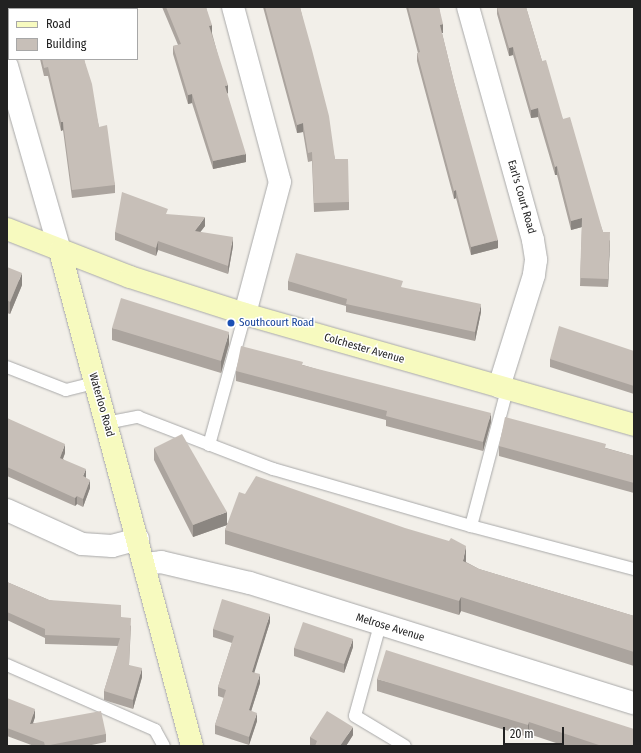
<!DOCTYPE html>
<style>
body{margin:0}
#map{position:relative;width:641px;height:753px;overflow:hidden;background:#f2efe9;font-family:"Fira Sans Condensed",sans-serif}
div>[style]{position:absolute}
.roads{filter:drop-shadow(0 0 1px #a9a9a9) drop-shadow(0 0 1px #a9a9a9)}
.lane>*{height:12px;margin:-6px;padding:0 6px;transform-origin:6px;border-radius:6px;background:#fff}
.street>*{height:22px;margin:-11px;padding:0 11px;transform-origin:11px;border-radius:11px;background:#fff}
.secondary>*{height:22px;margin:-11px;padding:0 11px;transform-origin:11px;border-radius:11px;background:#f7fabf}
.wall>*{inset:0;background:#aba49e}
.shaded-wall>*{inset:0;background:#8b8681}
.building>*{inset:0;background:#c7bfb8}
.dots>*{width:11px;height:11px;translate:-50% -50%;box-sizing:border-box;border:2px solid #fff;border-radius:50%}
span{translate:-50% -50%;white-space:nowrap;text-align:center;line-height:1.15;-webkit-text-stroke:3px #fff;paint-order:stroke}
.street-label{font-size:11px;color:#222}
.transit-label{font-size:11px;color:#164399}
.left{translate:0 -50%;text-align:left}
.frame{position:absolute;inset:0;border:8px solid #222;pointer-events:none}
.legend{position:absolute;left:8px;top:8px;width:130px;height:52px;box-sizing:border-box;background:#fff;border:1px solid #a7a7a7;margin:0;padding:5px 7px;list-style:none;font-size:12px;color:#222}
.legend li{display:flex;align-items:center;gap:8px;height:20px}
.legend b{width:20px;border:1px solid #a7a7a7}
.scale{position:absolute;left:503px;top:727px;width:61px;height:18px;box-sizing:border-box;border:2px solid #222;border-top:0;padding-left:5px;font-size:12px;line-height:14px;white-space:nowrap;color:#222;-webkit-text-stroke:3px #fff;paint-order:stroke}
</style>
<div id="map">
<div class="roads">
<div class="lane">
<i style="left:7px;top:367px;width:63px;rotate:21.3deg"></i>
<i style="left:66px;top:390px;width:30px;rotate:-14deg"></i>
<i style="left:106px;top:423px;width:33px;rotate:-11deg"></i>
<i style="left:138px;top:417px;width:145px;rotate:21.1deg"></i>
<i style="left:273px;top:469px;width:206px;rotate:16.1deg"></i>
<i style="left:471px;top:526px;width:141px;rotate:-75.2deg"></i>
<i style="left:209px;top:445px;width:136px;rotate:-74.6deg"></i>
<i style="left:471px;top:526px;width:169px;rotate:14.8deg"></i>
<i style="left:380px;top:625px;width:94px;rotate:105.4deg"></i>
<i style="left:355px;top:716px;width:58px;rotate:31deg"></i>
<i style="left:7px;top:665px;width:162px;rotate:23.7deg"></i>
<i style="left:155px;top:730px;width:18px;rotate:61deg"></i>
</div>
<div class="street">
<i style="left:233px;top:7px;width:181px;rotate:75deg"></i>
<i style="left:280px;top:182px;width:137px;rotate:104.9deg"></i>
<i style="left:468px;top:7px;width:242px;rotate:74.4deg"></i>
<i style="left:533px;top:240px;width:20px;rotate:81deg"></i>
<i style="left:536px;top:260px;width:15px;rotate:98deg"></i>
<i style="left:534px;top:275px;width:117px;rotate:107.4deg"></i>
<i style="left:7px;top:66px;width:192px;rotate:74deg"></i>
<i style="left:7px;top:510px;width:82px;rotate:24.4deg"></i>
<i style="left:82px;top:544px;width:30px;rotate:4deg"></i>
<i style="left:112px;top:546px;width:27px;rotate:-15deg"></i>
<i style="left:145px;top:564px;width:16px;rotate:-7deg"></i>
<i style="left:161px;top:562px;width:91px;rotate:13.3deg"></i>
<i style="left:250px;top:583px;width:402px;rotate:17.4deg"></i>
</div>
<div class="secondary">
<i style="left:7px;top:229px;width:132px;rotate:21.3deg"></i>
<i style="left:130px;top:277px;width:121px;rotate:17.8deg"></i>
<i style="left:245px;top:314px;width:405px;rotate:15.9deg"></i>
<i style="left:60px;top:251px;width:512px;rotate:75.07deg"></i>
</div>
</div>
<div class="wall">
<i style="clip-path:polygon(162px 7px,206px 7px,212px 33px,228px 93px,227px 94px,246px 162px,213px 169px,192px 103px,188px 104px,173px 54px,173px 46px,178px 45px)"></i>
<i style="clip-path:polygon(263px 7px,300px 7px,335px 159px,349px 202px,349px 210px,314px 212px,312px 161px,308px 162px,303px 132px,297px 133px)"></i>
<i style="clip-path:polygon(406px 7px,439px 7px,443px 33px,442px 33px,454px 82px,498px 248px,471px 255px,456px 198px,454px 199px,417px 61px,417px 53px,418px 53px)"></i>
<i style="clip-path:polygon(497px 7px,526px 7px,542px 61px,603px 232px,610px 241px,608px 287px,580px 286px,582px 227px,571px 230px,557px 175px,555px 175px,538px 117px,531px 118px,513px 55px,509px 56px,497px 14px)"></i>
<i style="clip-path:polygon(40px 59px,84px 59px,99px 127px,115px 185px,115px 193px,72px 198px,63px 130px,61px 131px,48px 76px,44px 76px)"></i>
<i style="clip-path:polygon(205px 226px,200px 232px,233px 246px,228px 274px,158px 250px,156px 256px,115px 240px,115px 232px)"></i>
<i style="clip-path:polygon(7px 267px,22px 285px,10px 314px,7px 313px)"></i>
<i style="clip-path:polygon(288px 281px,403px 288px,481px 312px,475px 341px,346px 312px,346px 306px,288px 290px)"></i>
<i style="clip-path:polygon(112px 328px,229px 344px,221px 373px,112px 340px)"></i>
<i style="clip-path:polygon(634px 351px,634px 394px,550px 367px,550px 359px)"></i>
<i style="clip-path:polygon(303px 365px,491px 422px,483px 451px,386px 426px,386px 420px,236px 381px,236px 371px)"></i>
<i style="clip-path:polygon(7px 418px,65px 453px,63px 459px,86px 478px,90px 488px,83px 507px,77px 504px,75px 506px,7px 476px)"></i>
<i style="clip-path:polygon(499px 446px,606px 448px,634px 456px,634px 493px,499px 456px)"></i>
<i style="clip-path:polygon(154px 448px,227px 523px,466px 560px,466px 562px,479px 569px,634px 616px,634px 666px,461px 611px,459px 615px,225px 544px,225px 530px,227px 525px,193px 537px,154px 460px)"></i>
<i style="clip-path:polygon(7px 582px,49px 600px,121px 617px,131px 626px,129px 665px,142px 677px,133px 709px,104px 700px,104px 691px,118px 646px,45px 644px,45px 638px,7px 620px)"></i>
<i style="clip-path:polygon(270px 622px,254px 672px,260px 683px,251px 711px,257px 721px,249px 745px,215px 734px,215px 725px,224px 698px,218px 696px,218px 687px,232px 643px,213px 637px,213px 629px)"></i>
<i style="clip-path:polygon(353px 647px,344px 673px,294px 656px,294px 648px)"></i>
<i style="clip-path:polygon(377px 679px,634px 746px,565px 746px,529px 734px,528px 737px,377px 691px)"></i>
<i style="clip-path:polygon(7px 698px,35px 717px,33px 723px,106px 734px,106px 742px,87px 746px,34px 746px,7px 736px)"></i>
<i style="clip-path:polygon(353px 735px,346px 746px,312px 746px,310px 745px,310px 737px)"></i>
</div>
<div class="shaded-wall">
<i style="clip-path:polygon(443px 24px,443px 33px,440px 33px,440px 25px)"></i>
<i style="clip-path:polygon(212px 25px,212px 34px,209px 26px)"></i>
<i style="clip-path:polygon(513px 47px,513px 55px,509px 56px,509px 48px)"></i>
<i style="clip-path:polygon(228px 85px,228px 93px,225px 94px,225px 86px)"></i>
<i style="clip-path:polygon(192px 94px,192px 103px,188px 104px,188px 95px)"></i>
<i style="clip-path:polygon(538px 108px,538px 117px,531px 118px,531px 110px)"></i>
<i style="clip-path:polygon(61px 122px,63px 122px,63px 130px,61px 131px)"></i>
<i style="clip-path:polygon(303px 123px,303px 132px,297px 133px,297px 125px)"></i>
<i style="clip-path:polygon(246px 154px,246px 162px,213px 169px,213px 161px)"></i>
<i style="clip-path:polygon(557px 166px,557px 175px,555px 175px,555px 167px)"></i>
<i style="clip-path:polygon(456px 190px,456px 198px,454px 199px,454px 191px)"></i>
<i style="clip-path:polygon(205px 217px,205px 226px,195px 239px,195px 231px)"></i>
<i style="clip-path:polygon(582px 218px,582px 227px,571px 230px,571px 221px)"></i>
<i style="clip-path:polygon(610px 232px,610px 241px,608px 287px,608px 279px)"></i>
<i style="clip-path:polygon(233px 237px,233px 246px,228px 274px,228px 266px)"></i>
<i style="clip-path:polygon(498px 240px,498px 248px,471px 255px,471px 247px)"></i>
<i style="clip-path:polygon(158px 241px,158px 250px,156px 256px,156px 248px)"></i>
<i style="clip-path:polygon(22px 273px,22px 285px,10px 314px,10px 302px)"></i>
<i style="clip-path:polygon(481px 304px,481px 312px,475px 341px,475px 332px)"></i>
<i style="clip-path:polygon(229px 332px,229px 344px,221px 373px,221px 361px)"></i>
<i style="clip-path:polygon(491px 413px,491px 422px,483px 451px,483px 442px)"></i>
<i style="clip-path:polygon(65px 444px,65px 453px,60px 466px,60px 458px)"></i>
<i style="clip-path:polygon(86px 469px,86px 478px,83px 476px)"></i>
<i style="clip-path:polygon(90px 480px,90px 488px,83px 507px,83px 499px)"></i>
<i style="clip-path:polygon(77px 496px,77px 504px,75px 506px,75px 498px)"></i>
<i style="clip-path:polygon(227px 512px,227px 525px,193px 537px,193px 525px)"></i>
<i style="clip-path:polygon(466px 546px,466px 560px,463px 575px,463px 561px)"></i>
<i style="clip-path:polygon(461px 597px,461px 611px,459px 615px,459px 601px)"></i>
<i style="clip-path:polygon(270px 614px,270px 622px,252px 680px,252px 672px)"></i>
<i style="clip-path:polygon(353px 639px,353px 647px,344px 673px,344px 664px)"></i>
<i style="clip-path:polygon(142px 668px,142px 677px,133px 709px,133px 700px)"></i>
<i style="clip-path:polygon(260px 674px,260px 683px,249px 718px,249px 710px)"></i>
<i style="clip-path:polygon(35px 709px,35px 717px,30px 732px,30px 724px)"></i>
<i style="clip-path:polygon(257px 713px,257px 721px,249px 745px,249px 737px)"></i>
<i style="clip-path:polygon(529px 722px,529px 734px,528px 737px,528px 725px)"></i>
<i style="clip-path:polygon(353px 727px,353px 735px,346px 746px,340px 746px)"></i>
</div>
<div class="building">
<i style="clip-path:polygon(31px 7px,66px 7px,67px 9px,31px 9px)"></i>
<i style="clip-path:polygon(166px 7px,206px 7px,212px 25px,209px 26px,228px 85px,225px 86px,246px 154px,213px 161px,192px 94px,188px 95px,173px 46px,181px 44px)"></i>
<i style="clip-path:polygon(265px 7px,300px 7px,312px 50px,329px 116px,335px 159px,348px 159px,349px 202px,314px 203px,312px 152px,308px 153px,303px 123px,297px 125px)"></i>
<i style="clip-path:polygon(408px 7px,439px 7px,443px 24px,440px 25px,454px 82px,498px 240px,471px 247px,456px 190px,454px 191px,417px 53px,420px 52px)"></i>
<i style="clip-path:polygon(497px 7px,526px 7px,542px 61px,546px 60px,563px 119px,570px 117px,603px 232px,610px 232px,608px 279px,580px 278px,582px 218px,571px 221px,557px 166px,555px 167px,538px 108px,531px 110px,513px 47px,509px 48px)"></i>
<i style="clip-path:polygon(42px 59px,84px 59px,92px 84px,99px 127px,107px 125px,115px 185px,72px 190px,63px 122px,61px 122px,48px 67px,44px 68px)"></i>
<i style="clip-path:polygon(122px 192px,168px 209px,166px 214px,205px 217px,195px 231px,233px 237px,228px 266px,158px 241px,156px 248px,115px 232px)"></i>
<i style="clip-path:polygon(296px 253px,403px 281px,401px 287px,481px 304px,475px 332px,346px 304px,347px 299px,288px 281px)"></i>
<i style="clip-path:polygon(7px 267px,22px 273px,10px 302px,7px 300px)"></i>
<i style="clip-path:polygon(121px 298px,229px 332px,221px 361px,112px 328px)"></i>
<i style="clip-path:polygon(559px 326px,634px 351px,634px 386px,550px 359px)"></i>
<i style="clip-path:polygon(241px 346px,303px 362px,302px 365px,491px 413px,483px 442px,386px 416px,387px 411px,236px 371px)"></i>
<i style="clip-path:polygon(505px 417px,606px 444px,605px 448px,634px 456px,634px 483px,499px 446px)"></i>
<i style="clip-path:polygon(7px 418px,65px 444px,60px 458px,86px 469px,83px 476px,90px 480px,83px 499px,77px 496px,75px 498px,7px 467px)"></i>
<i style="clip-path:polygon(182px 434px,227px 512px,193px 525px,154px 448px)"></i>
<i style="clip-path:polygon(256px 476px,405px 528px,449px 541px,451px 538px,466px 546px,463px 561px,479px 569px,634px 616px,634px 652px,461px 597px,459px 601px,225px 530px,239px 492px,245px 494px)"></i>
<i style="clip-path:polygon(7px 582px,49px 600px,121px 605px,121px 617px,131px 618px,129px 665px,142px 668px,133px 700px,104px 691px,120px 638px,45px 635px,45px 629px,7px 612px)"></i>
<i style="clip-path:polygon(222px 599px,270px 614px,252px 672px,260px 674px,249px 710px,257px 713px,249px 737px,215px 725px,226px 690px,218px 687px,234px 636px,213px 629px)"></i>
<i style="clip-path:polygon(303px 622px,353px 639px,344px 664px,294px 648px)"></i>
<i style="clip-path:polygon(386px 650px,634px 729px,634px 746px,602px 746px,529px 722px,528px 725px,377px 679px)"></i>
<i style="clip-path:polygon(7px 698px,35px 709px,30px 724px,101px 711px,106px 734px,45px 746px,44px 742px,7px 728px)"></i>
<i style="clip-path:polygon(327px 711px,353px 727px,340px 746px,315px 746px,317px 741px,310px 737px)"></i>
</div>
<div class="dots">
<i style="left:231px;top:323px;background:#1a4fb4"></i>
</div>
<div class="street-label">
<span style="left:521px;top:197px;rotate:74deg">Earl's Court Road</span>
<span style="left:364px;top:349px;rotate:16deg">Colchester Avenue</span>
<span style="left:101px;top:405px;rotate:74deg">Waterloo Road</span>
<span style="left:390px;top:628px;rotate:17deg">Melrose Avenue</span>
</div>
<div class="transit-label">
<span class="left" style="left:239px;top:323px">Southcourt Road</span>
</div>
<div class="frame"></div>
<ul class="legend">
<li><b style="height:5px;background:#f7fabf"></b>Road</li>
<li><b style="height:11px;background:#c7bfb8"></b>Building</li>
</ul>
<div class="scale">20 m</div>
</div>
